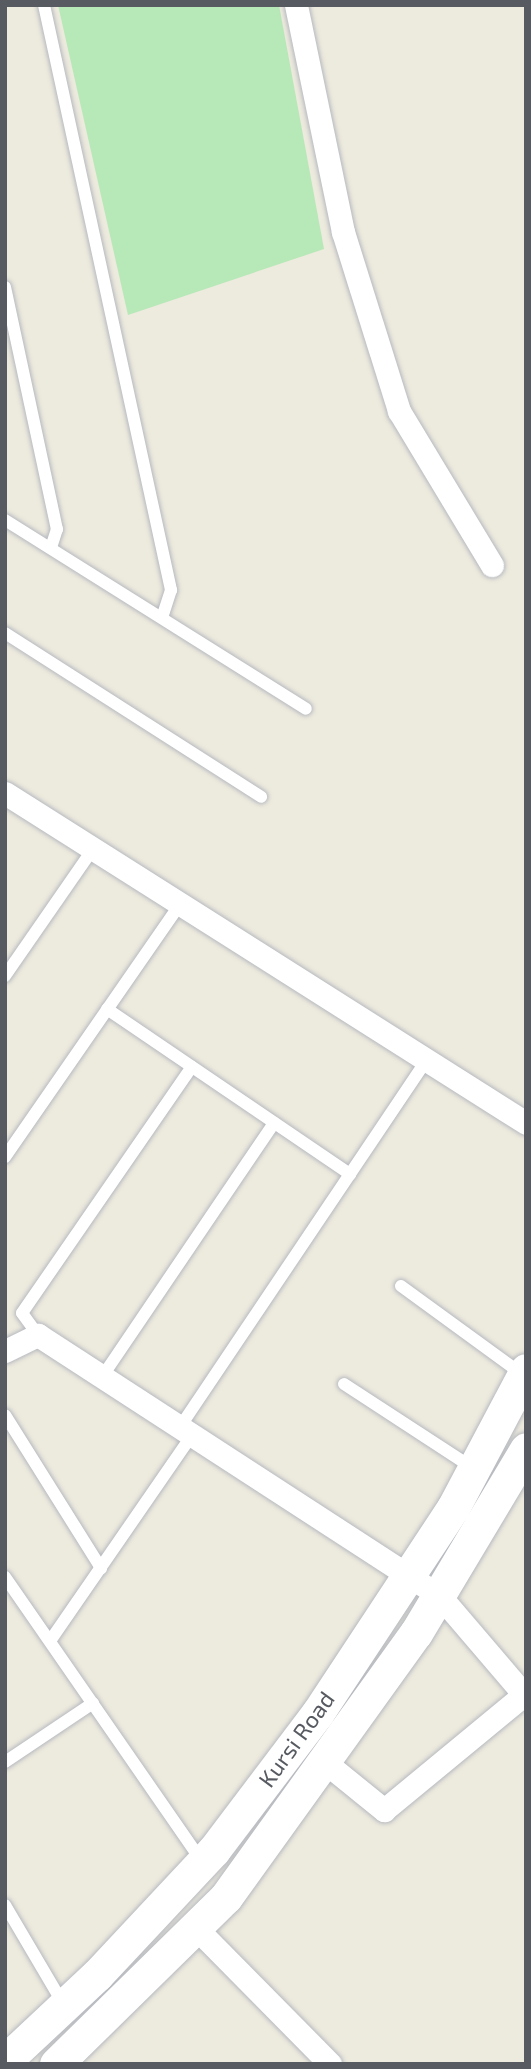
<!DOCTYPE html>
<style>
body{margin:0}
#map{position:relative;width:531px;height:2069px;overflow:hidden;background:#edeade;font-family:"Exo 2",sans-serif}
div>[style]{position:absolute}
.green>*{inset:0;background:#b7e8b7}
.roads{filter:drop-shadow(0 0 2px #b6b9bf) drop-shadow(0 0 2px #b6b9bf)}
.service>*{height:12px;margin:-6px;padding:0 6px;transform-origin:6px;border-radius:6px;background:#fff}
.minor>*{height:23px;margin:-11.5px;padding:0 11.5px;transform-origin:11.5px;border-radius:11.5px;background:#fff}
.secondary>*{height:33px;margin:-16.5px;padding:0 16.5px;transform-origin:16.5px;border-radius:16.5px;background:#fff}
span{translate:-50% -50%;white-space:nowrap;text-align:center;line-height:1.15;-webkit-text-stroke:7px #fff;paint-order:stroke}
.street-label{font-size:23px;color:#575b61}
.frame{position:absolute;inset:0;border:7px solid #575b61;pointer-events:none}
</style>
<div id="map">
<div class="green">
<i style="clip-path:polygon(58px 5px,279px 5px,324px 249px,128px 315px)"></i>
</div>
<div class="roads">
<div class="service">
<i style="left:44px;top:5px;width:599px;rotate:77.75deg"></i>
<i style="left:171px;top:590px;width:29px;rotate:108deg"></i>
<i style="left:5px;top:287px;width:248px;rotate:77.9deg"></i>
<i style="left:57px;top:529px;width:19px;rotate:108deg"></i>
<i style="left:5px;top:520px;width:355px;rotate:32.1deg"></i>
<i style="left:5px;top:633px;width:304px;rotate:32.6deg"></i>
<i style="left:5px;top:976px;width:155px;rotate:-55.3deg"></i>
<i style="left:107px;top:1009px;width:294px;rotate:34.2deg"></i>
<i style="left:5px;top:1157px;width:308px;rotate:-55.3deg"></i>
<i style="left:401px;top:1286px;width:151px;rotate:36.1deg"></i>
<i style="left:38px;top:1335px;width:27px;rotate:-126deg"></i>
<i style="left:22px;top:1313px;width:299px;rotate:-55.4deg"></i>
<i style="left:102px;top:1377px;width:307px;rotate:-55.9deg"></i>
<i style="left:344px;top:1384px;width:154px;rotate:33.1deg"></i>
<i style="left:5px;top:1415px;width:181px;rotate:57.9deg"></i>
<i style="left:180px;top:1427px;width:442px;rotate:-56.1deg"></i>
<i style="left:5px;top:1577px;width:346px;rotate:55.3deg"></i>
<i style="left:50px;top:1641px;width:250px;rotate:-55.4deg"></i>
<i style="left:5px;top:1762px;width:106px;rotate:-33.8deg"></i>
<i style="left:5px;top:1905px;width:116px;rotate:59.5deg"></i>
</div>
<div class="minor">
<i style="left:296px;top:5px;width:232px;rotate:78.3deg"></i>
<i style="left:343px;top:232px;width:188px;rotate:72.6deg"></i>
<i style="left:399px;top:411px;width:180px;rotate:58.9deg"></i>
<i style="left:5px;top:793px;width:617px;rotate:32.35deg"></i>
<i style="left:5px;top:1351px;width:37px;rotate:-26deg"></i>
<i style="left:38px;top:1335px;width:478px;rotate:33deg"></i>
<i style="left:439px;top:1595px;width:134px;rotate:49.5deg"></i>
<i style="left:326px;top:1763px;width:75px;rotate:39deg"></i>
<i style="left:384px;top:1810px;width:184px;rotate:-39.5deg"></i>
<i style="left:196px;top:1928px;width:191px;rotate:45.4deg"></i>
</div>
<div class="secondary">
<i style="left:5px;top:2061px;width:126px;rotate:-43.1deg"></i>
<i style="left:97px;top:1975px;width:171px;rotate:-46.9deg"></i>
<i style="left:214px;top:1850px;width:171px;rotate:-52.9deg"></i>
<i style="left:317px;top:1714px;width:247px;rotate:-56.6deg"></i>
<i style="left:453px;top:1508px;width:156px;rotate:-62.1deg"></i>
<i style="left:56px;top:2064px;width:238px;rotate:-44.5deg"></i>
<i style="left:226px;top:1897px;width:325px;rotate:-54.3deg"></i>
<i style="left:416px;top:1633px;width:214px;rotate:-59.1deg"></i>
</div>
</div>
<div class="street-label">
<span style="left:296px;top:1739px;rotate:-54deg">Kursi Road</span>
</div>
<div class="frame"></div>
</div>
